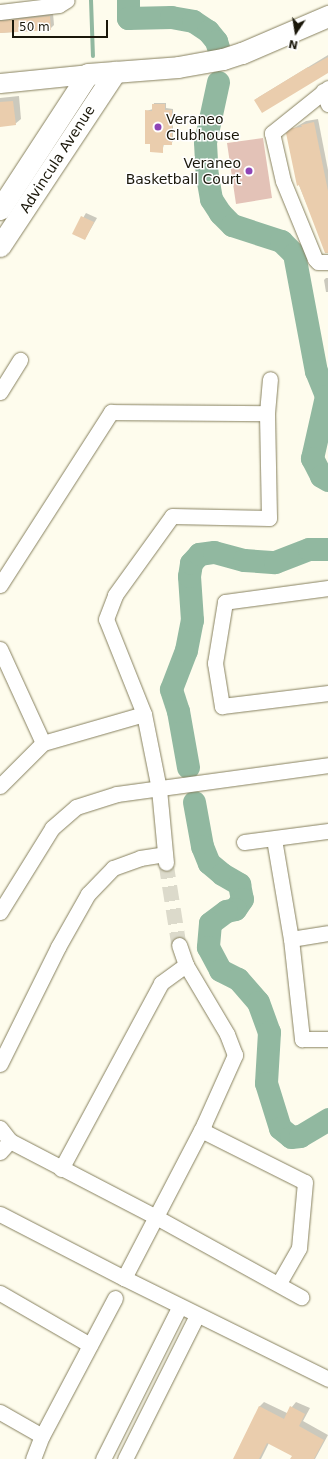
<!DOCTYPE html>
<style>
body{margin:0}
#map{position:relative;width:328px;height:1459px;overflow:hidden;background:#fefced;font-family:"DejaVu Sans",sans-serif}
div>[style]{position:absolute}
.green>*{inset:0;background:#e3c2b7}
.shadow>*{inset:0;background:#0003}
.stream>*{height:4px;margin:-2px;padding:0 2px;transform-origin:2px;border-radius:2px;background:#91b8a0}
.river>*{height:23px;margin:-11.5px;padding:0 11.5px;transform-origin:11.5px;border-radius:11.5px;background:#91b8a0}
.building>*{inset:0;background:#eacdad}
.minor-tunnel>*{height:15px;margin-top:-7.5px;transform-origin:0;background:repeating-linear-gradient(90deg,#dcdacb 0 15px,transparent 0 23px)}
.roads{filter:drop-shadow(0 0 1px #87815f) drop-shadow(0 0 1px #87815f)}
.minor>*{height:15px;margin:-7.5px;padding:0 7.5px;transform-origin:7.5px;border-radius:7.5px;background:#fff}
.tertiary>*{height:19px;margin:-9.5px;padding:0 9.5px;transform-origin:9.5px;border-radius:9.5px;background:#fff}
.secondary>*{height:21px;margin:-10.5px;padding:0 10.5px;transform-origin:10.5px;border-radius:10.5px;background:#fff}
.dots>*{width:11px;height:11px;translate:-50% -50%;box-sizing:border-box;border:2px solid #fff;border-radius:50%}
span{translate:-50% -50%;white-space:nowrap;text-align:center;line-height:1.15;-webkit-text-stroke:3px #fff;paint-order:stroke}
.poi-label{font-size:14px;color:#1a170a}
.left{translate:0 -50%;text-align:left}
.right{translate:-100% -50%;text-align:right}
.street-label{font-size:14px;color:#1a170a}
.north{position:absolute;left:276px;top:12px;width:40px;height:40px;-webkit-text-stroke:3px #fff;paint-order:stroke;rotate:192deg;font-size:11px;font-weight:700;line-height:16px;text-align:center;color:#1a170a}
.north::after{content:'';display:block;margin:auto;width:14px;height:18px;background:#1a170a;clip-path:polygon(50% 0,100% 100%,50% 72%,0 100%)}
.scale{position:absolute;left:12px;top:20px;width:96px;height:18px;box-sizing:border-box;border:2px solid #1a170a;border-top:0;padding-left:5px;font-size:12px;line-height:14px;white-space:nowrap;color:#1a170a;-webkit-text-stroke:3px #fff;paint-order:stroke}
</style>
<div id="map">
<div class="green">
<i style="clip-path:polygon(263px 138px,272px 198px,236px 204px,227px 143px)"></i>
</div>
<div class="shadow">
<i style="clip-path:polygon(53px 13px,54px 25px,50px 29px,0 33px,0 17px)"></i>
<i style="clip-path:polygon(328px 55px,328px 70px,255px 100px,259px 97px)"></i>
<i style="clip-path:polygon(19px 96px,21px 119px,15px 124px,0 126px,0 98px)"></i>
<i style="clip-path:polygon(154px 103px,166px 103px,166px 108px,173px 109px,173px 142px,164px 144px,162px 152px,146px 111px,153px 109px)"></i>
<i style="clip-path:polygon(318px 119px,328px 170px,328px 247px,325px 248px,296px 178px,291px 130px,306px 121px)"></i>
<i style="clip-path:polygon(86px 213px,97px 218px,85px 239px,74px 233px)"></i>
<i style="clip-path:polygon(326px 278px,328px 278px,328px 292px,326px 292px,324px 280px)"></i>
<i style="clip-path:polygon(264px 1402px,287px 1413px,296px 1402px,310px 1408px,303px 1421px,328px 1435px,315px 1459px,291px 1459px,293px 1455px,269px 1443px,261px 1459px,237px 1459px,259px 1407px)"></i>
</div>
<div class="stream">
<i style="left:91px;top:0;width:56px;rotate:88deg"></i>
</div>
<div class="river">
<i style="left:128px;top:0;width:18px;rotate:90deg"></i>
<i style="left:128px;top:18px;width:43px;rotate:-1.3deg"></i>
<i style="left:171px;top:17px;width:22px;rotate:10deg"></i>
<i style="left:193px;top:21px;width:18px;rotate:34deg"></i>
<i style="left:208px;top:31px;width:13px;rotate:51deg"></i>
<i style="left:216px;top:41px;width:16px;rotate:72deg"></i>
<i style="left:218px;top:82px;width:61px;rotate:102.2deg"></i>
<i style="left:205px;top:142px;width:34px;rotate:87deg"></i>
<i style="left:207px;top:176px;width:23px;rotate:80deg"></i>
<i style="left:211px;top:199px;width:17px;rotate:57deg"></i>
<i style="left:220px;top:213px;width:17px;rotate:45deg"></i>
<i style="left:232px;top:225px;width:52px;rotate:18.1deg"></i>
<i style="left:281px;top:241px;width:18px;rotate:45deg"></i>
<i style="left:294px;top:254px;width:119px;rotate:79.4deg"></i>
<i style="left:316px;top:371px;width:27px;rotate:68deg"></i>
<i style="left:326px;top:396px;width:64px;rotate:102.7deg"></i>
<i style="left:312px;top:458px;width:20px;rotate:63deg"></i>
<i style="left:321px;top:476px;width:8px;rotate:30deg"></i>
<i style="left:188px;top:767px;width:57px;rotate:-100.1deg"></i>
<i style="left:178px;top:711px;width:23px;rotate:-108deg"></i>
<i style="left:171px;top:689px;width:42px;rotate:-69deg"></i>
<i style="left:186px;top:650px;width:31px;rotate:-79deg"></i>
<i style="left:192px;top:620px;width:44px;rotate:-93.9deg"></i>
<i style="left:189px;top:576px;width:13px;rotate:-81deg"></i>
<i style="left:191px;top:563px;width:12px;rotate:-48deg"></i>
<i style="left:199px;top:554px;width:15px;rotate:-8deg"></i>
<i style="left:214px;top:552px;width:31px;rotate:15deg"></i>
<i style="left:244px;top:560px;width:31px;rotate:4deg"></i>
<i style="left:275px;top:562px;width:36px;rotate:-21deg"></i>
<i style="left:309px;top:549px;width:19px"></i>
<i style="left:194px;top:802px;width:45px;rotate:79.7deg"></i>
<i style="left:202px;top:846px;width:18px;rotate:68deg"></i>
<i style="left:209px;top:863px;width:17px;rotate:40deg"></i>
<i style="left:222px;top:874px;width:20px;rotate:30deg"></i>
<i style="left:239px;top:884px;width:15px;rotate:79deg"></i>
<i style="left:242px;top:899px;width:12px;rotate:125deg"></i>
<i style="left:235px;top:909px;width:9px;rotate:167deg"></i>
<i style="left:226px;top:911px;width:20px;rotate:143deg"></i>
<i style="left:210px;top:923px;width:24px;rotate:95deg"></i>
<i style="left:208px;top:947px;width:26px;rotate:62deg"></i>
<i style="left:220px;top:970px;width:20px;rotate:27deg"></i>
<i style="left:238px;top:979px;width:30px;rotate:49deg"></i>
<i style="left:258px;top:1002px;width:32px;rotate:70deg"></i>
<i style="left:269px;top:1032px;width:51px;rotate:93.4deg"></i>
<i style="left:266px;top:1083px;width:47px;rotate:72.7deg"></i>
<i style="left:280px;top:1128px;width:14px;rotate:39deg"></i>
<i style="left:291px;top:1137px;width:9px;rotate:-6deg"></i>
<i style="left:300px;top:1136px;width:33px;rotate:-31deg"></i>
</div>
<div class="building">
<i style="clip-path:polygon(50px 16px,51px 30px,0 33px,0 21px)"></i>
<i style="clip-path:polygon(328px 57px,328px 73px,262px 113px,254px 100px,308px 67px,308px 68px)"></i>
<i style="clip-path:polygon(13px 101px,16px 125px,0 127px,0 102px)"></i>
<i style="clip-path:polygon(152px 104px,165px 104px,165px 110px,172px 110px,172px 145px,163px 145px,163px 153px,150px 152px,150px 144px,145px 144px,145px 110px,152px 111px)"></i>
<i style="clip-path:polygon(314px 122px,328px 191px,328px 253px,325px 253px,299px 185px,297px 186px,286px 133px,292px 128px,302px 127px,301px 125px)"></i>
<i style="clip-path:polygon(81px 216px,94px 222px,85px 240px,72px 234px)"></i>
<i style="clip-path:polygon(259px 1406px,284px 1419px,290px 1406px,305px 1414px,299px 1426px,324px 1440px,314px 1459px,290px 1459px,292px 1456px,267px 1443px,259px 1459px,233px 1459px)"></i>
</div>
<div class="minor-tunnel">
<i style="left:166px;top:863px;width:83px;rotate:81deg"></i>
</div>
<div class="roads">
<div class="minor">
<i style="left:0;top:12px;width:59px;rotate:-6.8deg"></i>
<i style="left:59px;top:5px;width:9px;rotate:-32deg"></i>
<i style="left:328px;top:88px;width:72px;rotate:141.2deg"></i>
<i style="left:272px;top:133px;width:49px;rotate:77.1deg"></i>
<i style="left:283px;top:181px;width:84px;rotate:67.7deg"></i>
<i style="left:315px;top:259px;width:4px;rotate:45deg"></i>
<i style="left:318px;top:262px;width:10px"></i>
<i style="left:323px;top:91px;width:14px;rotate:69deg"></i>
<i style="left:0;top:392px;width:38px;rotate:-58deg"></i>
<i style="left:0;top:585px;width:206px;rotate:-57.3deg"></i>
<i style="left:111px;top:412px;width:156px;rotate:0.4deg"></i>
<i style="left:328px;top:588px;width:104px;rotate:172.3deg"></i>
<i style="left:225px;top:602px;width:62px;rotate:99.3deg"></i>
<i style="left:215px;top:663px;width:44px;rotate:80.8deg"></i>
<i style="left:222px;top:706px;width:107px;rotate:-7deg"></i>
<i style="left:0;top:649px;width:103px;rotate:65.4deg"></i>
<i style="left:43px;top:743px;width:105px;rotate:-16deg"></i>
<i style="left:144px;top:714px;width:76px;rotate:78.7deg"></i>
<i style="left:159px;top:789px;width:74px;rotate:84.6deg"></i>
<i style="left:144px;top:714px;width:102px;rotate:-111.8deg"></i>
<i style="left:106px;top:619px;width:26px;rotate:-69deg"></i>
<i style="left:115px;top:595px;width:97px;rotate:-54.2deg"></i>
<i style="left:172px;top:516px;width:97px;rotate:1.2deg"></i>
<i style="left:269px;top:518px;width:105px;rotate:-91.1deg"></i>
<i style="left:267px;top:413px;width:34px;rotate:-85deg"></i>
<i style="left:0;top:786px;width:61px;rotate:-45deg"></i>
<i style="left:274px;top:839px;width:101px;rotate:80.4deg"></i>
<i style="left:291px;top:939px;width:101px;rotate:83.7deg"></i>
<i style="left:302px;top:1039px;width:26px"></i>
<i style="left:244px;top:842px;width:85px;rotate:-7.5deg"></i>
<i style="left:0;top:912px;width:99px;rotate:-58.2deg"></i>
<i style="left:52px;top:828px;width:32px;rotate:-41deg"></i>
<i style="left:76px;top:807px;width:43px;rotate:-17.6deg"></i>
<i style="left:117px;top:794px;width:213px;rotate:-7.8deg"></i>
<i style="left:291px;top:939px;width:37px;rotate:-9deg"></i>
<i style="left:0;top:1064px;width:131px;rotate:-63.6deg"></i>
<i style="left:58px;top:947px;width:61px;rotate:-60.5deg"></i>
<i style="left:88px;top:894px;width:36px;rotate:-46deg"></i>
<i style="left:113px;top:868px;width:29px;rotate:-20deg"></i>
<i style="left:140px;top:858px;width:25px;rotate:-9deg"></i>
<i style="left:0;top:1128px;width:16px;rotate:52deg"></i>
<i style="left:10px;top:1141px;width:165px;rotate:27.5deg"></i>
<i style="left:156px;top:1217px;width:166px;rotate:28.9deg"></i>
<i style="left:201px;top:1130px;width:116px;rotate:26.6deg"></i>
<i style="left:305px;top:1182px;width:66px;rotate:95.2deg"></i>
<i style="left:299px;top:1248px;width:40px;rotate:119.7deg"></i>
<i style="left:0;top:1152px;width:15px;rotate:-48deg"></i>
<i style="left:61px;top:1169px;width:211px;rotate:-61.7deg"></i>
<i style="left:161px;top:983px;width:31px;rotate:-36deg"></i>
<i style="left:0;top:1214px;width:140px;rotate:27.3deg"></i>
<i style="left:124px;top:1278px;width:228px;rotate:26.3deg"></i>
<i style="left:124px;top:1278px;width:174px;rotate:-62.5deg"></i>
<i style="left:204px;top:1124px;width:76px;rotate:-65.8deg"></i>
<i style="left:235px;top:1055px;width:22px;rotate:-111deg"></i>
<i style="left:227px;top:1034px;width:80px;rotate:-120.7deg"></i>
<i style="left:186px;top:965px;width:21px;rotate:-109deg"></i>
<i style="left:0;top:1293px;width:104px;rotate:30deg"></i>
<i style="left:0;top:1412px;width:48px;rotate:29.7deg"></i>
<i style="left:42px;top:1436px;width:156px;rotate:-62.1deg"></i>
<i style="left:33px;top:1459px;width:25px;rotate:-69deg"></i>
<i style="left:103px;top:1459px;width:171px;rotate:-63.3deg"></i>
<i style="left:125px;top:1459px;width:161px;rotate:-63.4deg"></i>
</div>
<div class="tertiary">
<i style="left:0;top:83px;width:88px;rotate:-5.8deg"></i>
</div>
<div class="secondary">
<i style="left:0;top:209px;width:161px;rotate:-56.9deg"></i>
<i style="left:88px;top:74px;width:90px;rotate:-4.4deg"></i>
<i style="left:178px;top:67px;width:46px;rotate:-10.1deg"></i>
<i style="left:223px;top:59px;width:20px;rotate:-18deg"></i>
<i style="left:242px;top:53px;width:94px;rotate:-23.3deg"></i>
<i style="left:0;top:246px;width:209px;rotate:-56.5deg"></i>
</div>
</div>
<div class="dots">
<i style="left:158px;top:127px;background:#8e44b6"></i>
<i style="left:249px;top:171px;background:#8e44b6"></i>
</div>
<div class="poi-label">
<span class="left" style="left:166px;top:127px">Veraneo<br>Clubhouse</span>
<span class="right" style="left:241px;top:171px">Veraneo<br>Basketball Court</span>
</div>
<div class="street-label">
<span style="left:57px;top:159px;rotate:-57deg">Advincula Avenue</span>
</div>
<div class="north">N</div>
<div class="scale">50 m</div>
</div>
